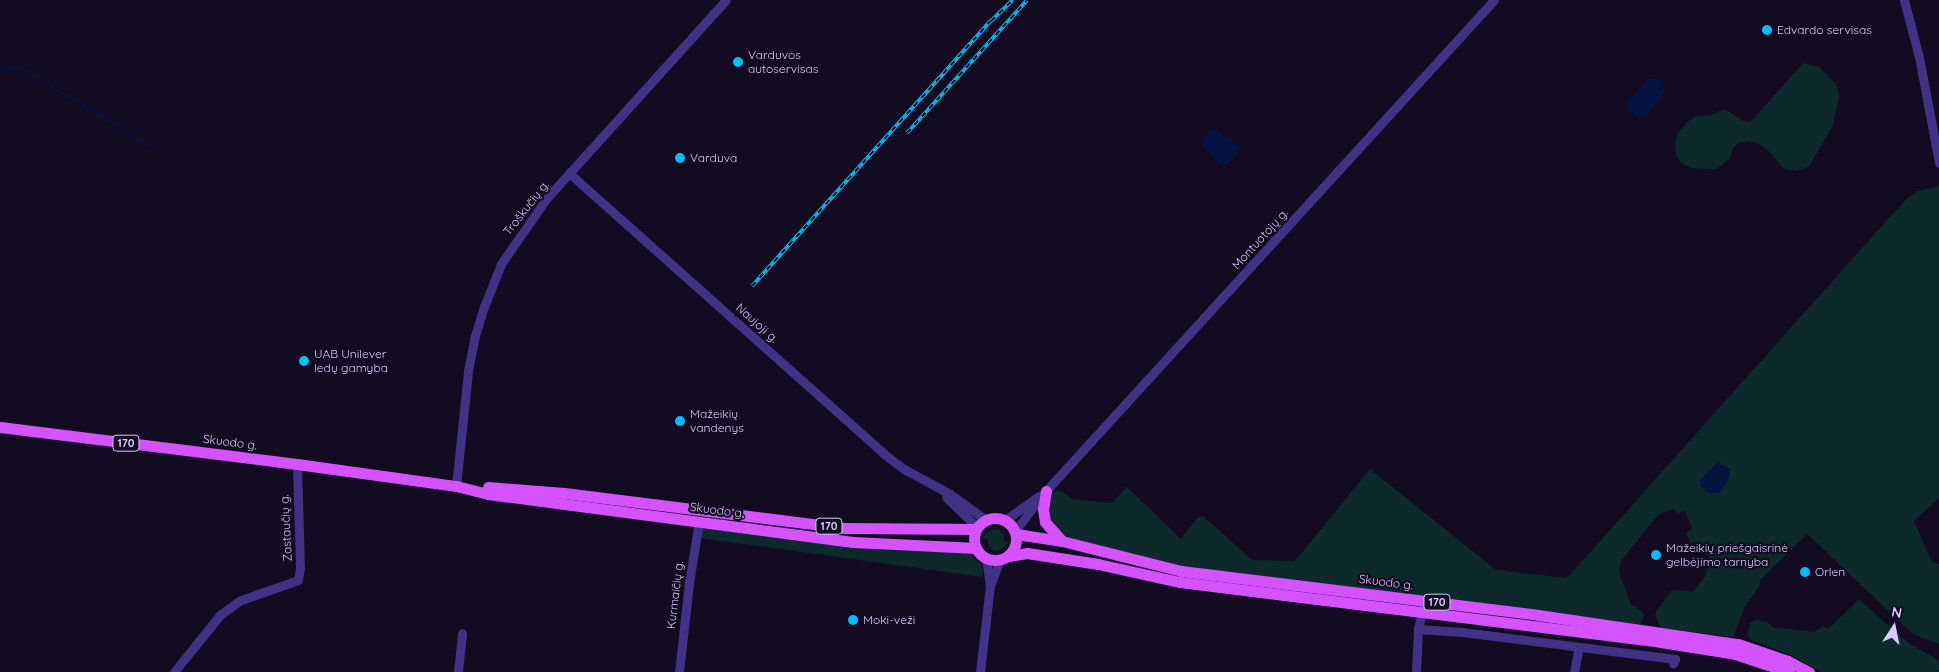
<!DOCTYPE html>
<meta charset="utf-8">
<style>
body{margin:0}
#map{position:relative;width:1939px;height:672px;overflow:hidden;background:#120b21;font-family:Quicksand,sans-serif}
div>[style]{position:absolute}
.green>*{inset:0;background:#0d292c}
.water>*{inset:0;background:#051340}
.stream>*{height:2px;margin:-1px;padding:0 1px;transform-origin:1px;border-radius:1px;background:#051340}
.minor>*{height:9px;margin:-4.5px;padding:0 4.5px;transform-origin:4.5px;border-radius:4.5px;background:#403284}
.major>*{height:11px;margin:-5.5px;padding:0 5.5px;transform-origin:5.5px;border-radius:5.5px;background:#d552ff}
.major>.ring{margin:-5.5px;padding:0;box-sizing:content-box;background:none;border:11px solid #d552ff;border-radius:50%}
.rail>*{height:4px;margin-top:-2px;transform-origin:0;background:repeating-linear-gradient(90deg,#120b21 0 5.5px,#00bdf6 0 11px);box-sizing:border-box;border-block:1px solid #00bdf6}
.dots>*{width:14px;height:14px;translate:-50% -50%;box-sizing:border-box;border:2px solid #120b21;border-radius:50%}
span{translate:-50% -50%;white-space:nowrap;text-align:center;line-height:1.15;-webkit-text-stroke:4.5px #120b21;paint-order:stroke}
.shield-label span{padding:1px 4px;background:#120b21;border:1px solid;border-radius:4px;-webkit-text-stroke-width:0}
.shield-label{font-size:11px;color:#d8cbff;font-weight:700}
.poi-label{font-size:12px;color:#d8cbff}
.left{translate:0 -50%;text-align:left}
.street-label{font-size:12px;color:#d8cbff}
.north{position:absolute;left:1869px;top:602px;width:50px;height:50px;-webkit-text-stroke:4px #120b21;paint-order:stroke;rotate:11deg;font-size:14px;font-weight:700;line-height:20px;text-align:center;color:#d8cbff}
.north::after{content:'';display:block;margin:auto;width:18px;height:22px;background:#d8cbff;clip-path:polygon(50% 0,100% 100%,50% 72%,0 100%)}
</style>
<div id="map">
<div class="green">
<i style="clip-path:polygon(1803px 63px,1819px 67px,1836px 84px,1839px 96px,1833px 125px,1809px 167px,1797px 171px,1784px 169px,1768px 150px,1759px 144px,1748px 141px,1739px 142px,1733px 148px,1730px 159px,1716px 169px,1692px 168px,1681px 163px,1676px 155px,1675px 143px,1678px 133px,1687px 122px,1696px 116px,1710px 115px,1725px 109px,1745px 122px,1751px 122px)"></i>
<i style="clip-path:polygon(1939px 186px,1939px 498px,1914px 521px,1932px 562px,1939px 564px,1939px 644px,1913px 634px,1807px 534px,1760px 580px,1760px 585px,1745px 607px,1733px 637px,1661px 628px,1655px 615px,1657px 610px,1672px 590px,1693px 592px,1706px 575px,1708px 555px,1693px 552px,1695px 542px,1690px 543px,1686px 533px,1692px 529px,1685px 511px,1677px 514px,1674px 509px,1658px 515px,1621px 561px,1620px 567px,1619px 572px,1631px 605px,1637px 607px,1644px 614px,1641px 625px,1191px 568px,1127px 554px,1065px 536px,1047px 517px,1049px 500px,1056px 491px,1063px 492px,1072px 499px,1112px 503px,1127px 487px,1181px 539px,1197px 518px,1203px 516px,1252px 560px,1295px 561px,1370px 469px,1496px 570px,1567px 578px,1906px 199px,1918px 191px)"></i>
<i style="clip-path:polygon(707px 527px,882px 550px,966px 553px,982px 564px,983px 577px,700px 538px,703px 529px)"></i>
<i style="clip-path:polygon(998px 529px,1004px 534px,1004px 542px,1009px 542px,1001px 550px,994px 551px,988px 546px,988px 539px,982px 538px,990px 530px)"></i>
<i style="clip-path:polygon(1860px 600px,1907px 642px,1938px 660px,1939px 669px,1937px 672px,1821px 672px,1793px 656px,1751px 640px,1747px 635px,1751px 622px,1758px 620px,1768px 622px,1772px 627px,1814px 632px,1821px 627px,1829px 628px,1857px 601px)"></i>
</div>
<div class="water">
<i style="clip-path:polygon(1649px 78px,1657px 79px,1662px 82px,1665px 92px,1646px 116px,1639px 118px,1628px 110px,1627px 103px)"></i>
<i style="clip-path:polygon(1214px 128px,1239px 146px,1239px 151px,1227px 165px,1219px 163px,1201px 144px,1203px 137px)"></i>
<i style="clip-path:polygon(1718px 462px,1730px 469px,1729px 478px,1720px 493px,1708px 493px,1700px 485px,1701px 479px)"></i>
</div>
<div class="stream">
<i style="left:0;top:70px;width:10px;rotate:-17deg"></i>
<i style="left:10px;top:67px;width:11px;rotate:5deg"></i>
<i style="left:21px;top:68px;width:162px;rotate:30.8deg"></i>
</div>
<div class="minor">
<i style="left:1904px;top:0;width:59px;rotate:75.3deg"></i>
<i style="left:1919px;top:57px;width:108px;rotate:79.3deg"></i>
<i style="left:569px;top:173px;width:422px;rotate:41.7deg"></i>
<i style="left:884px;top:454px;width:25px;rotate:37deg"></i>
<i style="left:904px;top:469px;width:52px;rotate:28.5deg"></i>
<i style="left:950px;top:494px;width:44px;rotate:35.8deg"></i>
<i style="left:456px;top:486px;width:116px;rotate:-84deg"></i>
<i style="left:468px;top:371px;width:33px;rotate:-79deg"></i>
<i style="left:474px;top:339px;width:34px;rotate:-73deg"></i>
<i style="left:484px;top:307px;width:46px;rotate:-68.4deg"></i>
<i style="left:501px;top:264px;width:79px;rotate:-55.3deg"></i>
<i style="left:546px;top:199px;width:268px;rotate:-47.9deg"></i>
<i style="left:946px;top:497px;width:43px;rotate:44.1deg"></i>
<i style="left:1005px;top:520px;width:42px;rotate:-35.2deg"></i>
<i style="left:1015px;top:531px;width:46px;rotate:-52.9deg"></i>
<i style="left:1043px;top:494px;width:669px;rotate:-47.61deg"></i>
<i style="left:990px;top:586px;width:28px;rotate:-69deg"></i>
<i style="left:1418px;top:629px;width:44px;rotate:3.9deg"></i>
<i style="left:1462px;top:632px;width:215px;rotate:7.2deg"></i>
<i style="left:1675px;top:659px;width:5px;rotate:112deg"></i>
<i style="left:174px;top:672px;width:73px;rotate:-51.1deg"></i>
<i style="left:220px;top:615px;width:26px;rotate:-36deg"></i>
<i style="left:241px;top:600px;width:60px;rotate:-19.3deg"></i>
<i style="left:298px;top:580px;width:13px;rotate:-81deg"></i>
<i style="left:300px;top:567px;width:103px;rotate:-91.7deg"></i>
<i style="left:458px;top:672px;width:39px;rotate:-84deg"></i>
<i style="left:679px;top:672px;width:90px;rotate:-83.6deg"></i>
<i style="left:689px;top:583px;width:63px;rotate:-80.8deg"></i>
<i style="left:980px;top:672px;width:87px;rotate:-83.4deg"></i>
<i style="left:990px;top:586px;width:28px;rotate:-98deg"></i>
<i style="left:1416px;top:672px;width:43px;rotate:-87.3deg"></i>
<i style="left:1418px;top:629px;width:22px;rotate:-77deg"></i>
<i style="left:1574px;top:672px;width:25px;rotate:-79deg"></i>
</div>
<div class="major">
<i style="left:0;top:427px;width:299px;rotate:7.1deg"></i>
<i style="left:297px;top:464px;width:161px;rotate:7.9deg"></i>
<i style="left:456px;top:486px;width:33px;rotate:14deg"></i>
<i style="left:488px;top:494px;width:368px;rotate:7.5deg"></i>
<i style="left:853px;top:542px;width:123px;rotate:2.8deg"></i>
<i style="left:488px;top:487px;width:76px;rotate:4.5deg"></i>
<i style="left:564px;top:493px;width:282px;rotate:7.1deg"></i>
<i style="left:844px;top:528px;width:132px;rotate:0.4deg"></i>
<i style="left:1046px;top:491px;width:18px;rotate:99deg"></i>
<i style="left:1043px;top:509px;width:13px;rotate:81deg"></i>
<i style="left:1045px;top:522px;width:25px;rotate:48deg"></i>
<i class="ring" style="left:974px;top:518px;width:31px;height:31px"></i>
<i style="left:1016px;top:534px;width:47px;rotate:8.7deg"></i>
<i style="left:1062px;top:541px;width:123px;rotate:14.1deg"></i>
<i style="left:1181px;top:571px;width:360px;rotate:7deg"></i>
<i style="left:1538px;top:615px;width:202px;rotate:8.3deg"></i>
<i style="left:1738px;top:644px;width:53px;rotate:18.8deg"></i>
<i style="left:1788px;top:661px;width:24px;rotate:28deg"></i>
<i style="left:1009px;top:556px;width:18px;rotate:-9deg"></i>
<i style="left:1027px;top:553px;width:72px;rotate:8.8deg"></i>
<i style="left:1098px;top:564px;width:84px;rotate:12.4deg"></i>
<i style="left:1180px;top:582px;width:472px;rotate:7.1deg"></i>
<i style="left:1648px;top:640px;width:88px;rotate:9.1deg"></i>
<i style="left:1735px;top:654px;width:57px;rotate:18.4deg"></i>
</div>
<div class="rail">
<i style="left:907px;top:133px;width:179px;rotate:-47.9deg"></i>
<i style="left:752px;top:286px;width:357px;rotate:-48deg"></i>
<i style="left:991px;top:21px;width:30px;rotate:-44deg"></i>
</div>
<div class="dots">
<i style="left:1767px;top:30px;background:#00bdf6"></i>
<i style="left:738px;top:62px;background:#00bdf6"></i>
<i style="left:680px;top:158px;background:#00bdf6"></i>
<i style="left:304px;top:361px;background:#00bdf6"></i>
<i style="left:680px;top:421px;background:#00bdf6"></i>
<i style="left:1656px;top:555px;background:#00bdf6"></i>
<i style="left:1805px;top:572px;background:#00bdf6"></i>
<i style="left:853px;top:620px;background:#00bdf6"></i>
</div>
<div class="shield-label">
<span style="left:126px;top:443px">170</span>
<span style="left:829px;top:526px">170</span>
<span style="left:1437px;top:602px">170</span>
</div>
<div class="poi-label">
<span class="left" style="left:1777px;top:30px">Edvardo servisas</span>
<span class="left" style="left:748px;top:62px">Varduvos<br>autoservisas</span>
<span class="left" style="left:690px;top:158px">Varduva</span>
<span class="left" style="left:314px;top:361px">UAB Unilever<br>ledų gamyba</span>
<span class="left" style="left:690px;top:421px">Mažeikių<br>vandenys</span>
<span class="left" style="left:1666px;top:555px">Mažeikių priešgaisrinė<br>gelbėjimo tarnyba</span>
<span class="left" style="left:1815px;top:572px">Orlen</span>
<span class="left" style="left:863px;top:620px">Moki-veži</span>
</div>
<div class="street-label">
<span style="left:526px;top:208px;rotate:-52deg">Troškučių g.</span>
<span style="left:1260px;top:239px;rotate:-48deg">Montuotojų g.</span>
<span style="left:757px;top:323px;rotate:42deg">Naujoji g.</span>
<span style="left:230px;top:442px;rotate:7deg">Skuodo g.</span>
<span style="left:717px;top:510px;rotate:7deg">Skuodo g.</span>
<span style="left:286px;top:528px;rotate:-93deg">Zastaučių g.</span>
<span style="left:1386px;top:582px;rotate:7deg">Skuodo g.</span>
<span style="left:675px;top:595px;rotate:-83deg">Kurmaičių g.</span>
</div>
<div class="north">N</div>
</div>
